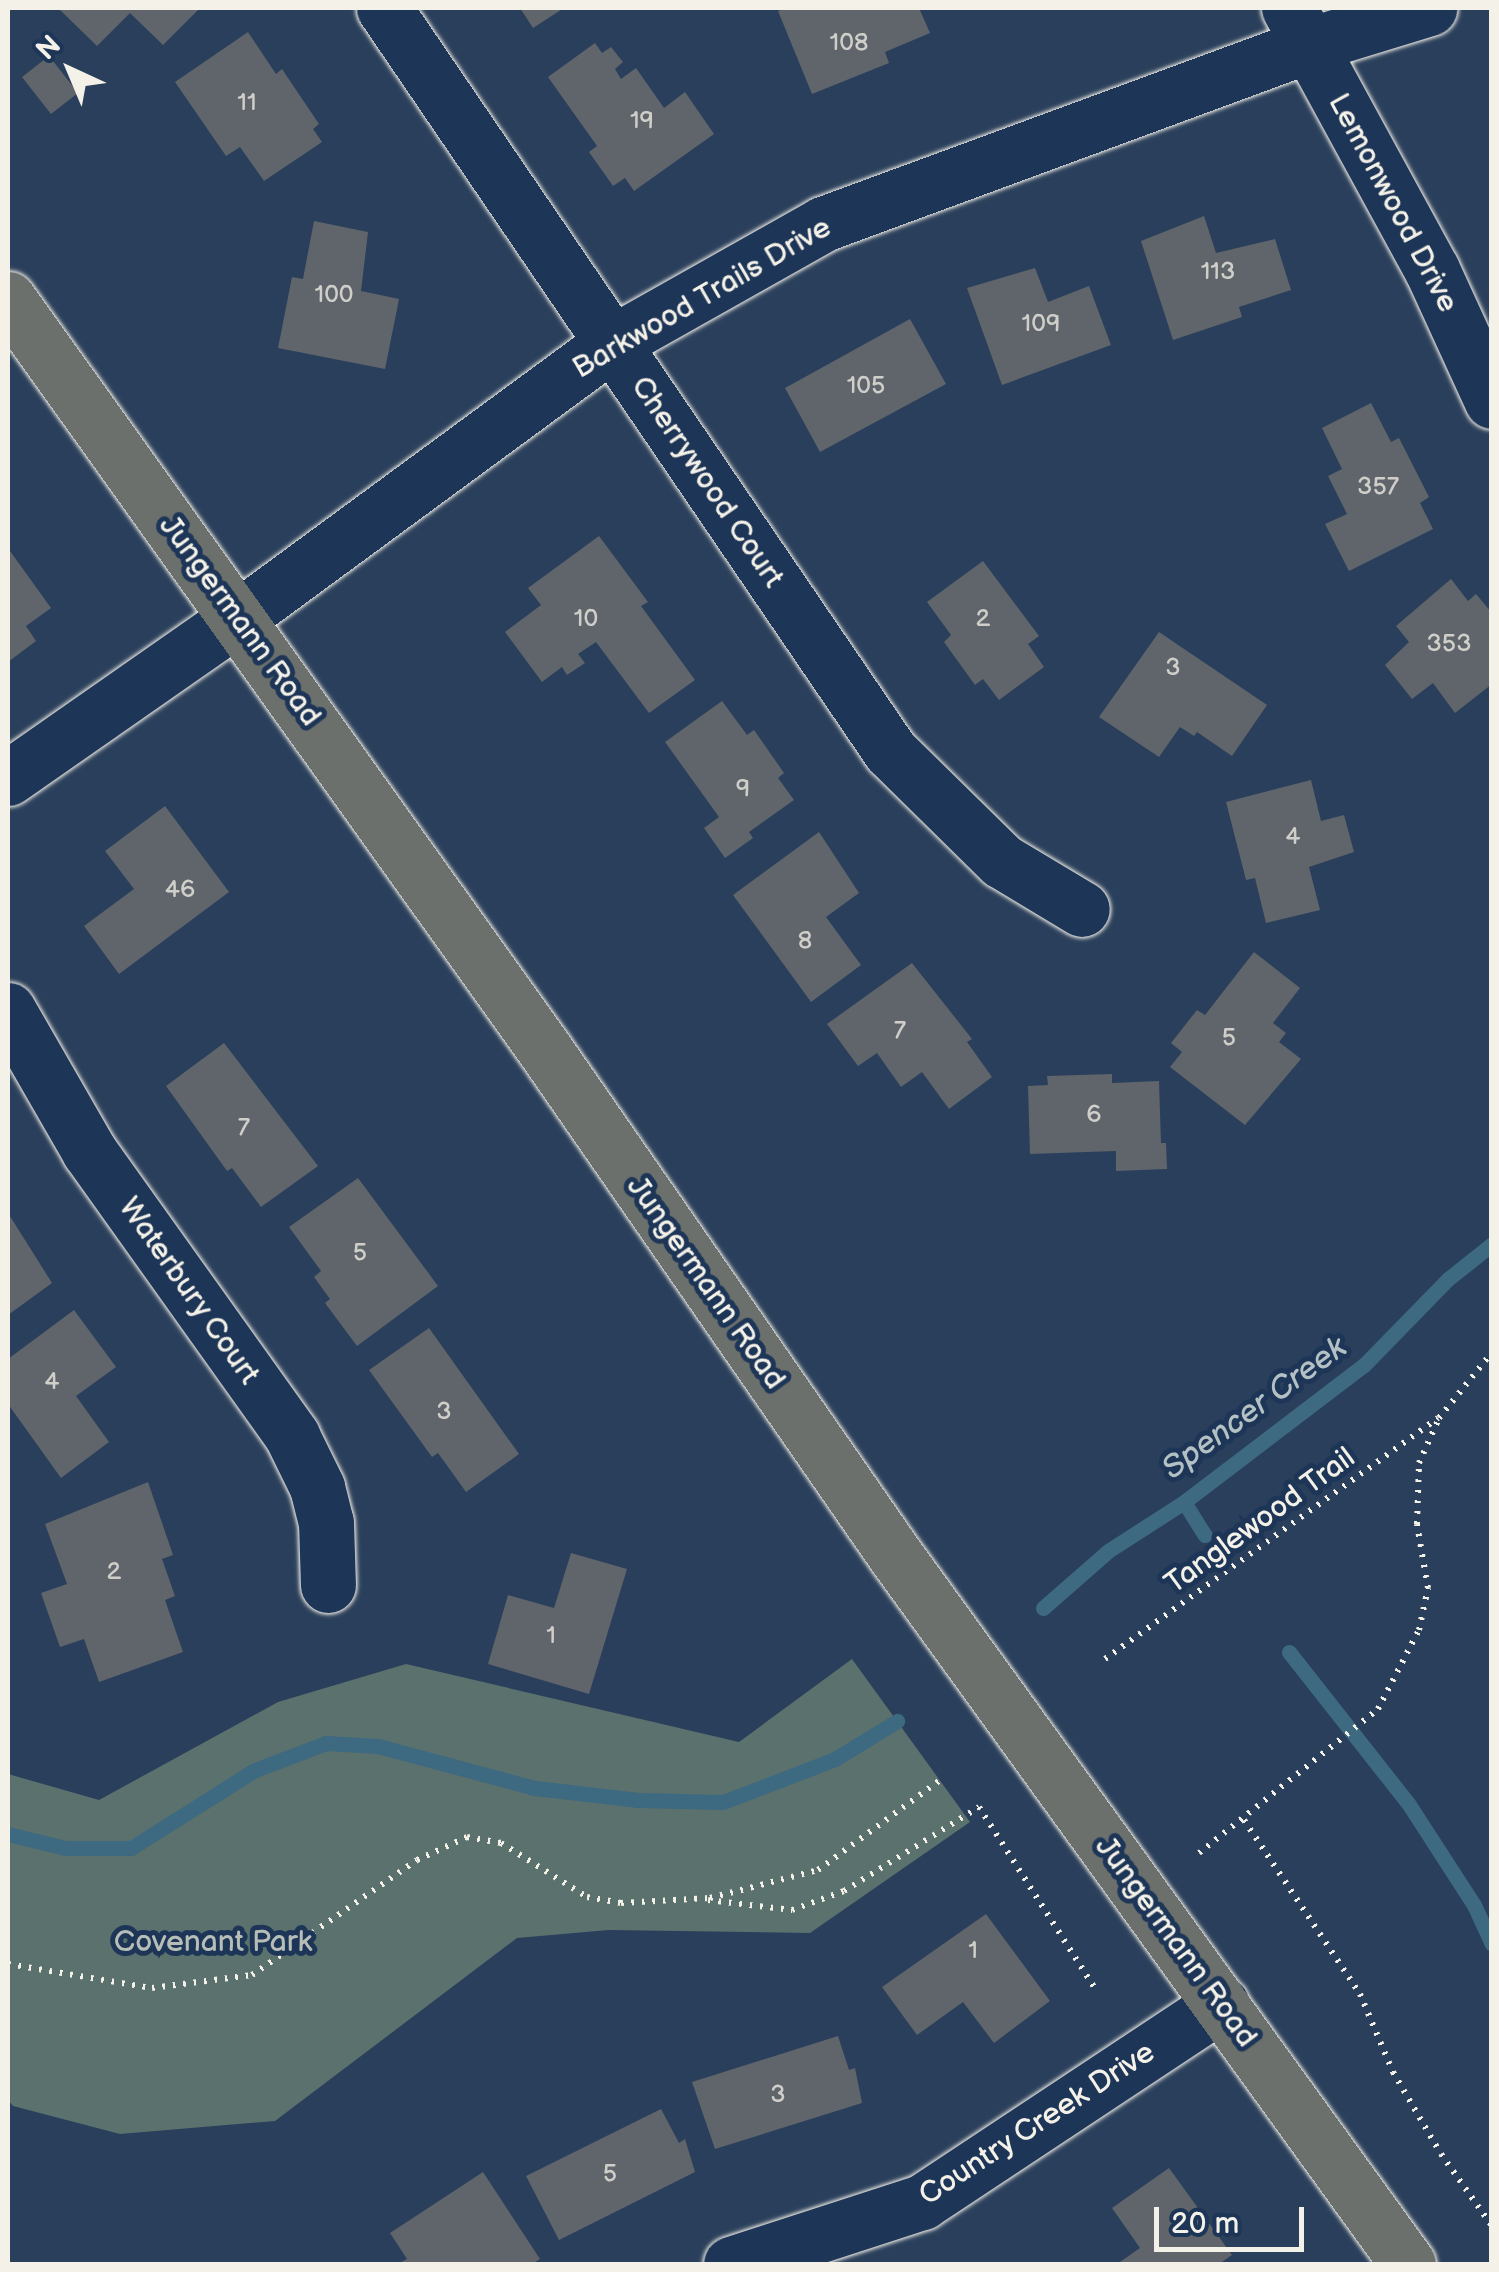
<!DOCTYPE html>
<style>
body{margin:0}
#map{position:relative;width:1499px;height:2272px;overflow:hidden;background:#2a3f5b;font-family:"Balsamiq Sans",sans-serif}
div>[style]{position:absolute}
.green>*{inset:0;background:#5b716d}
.stream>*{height:15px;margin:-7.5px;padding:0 7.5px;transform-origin:7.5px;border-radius:7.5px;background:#3d6981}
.building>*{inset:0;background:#5f656b}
.path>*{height:6px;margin-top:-3px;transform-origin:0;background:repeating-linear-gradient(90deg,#f4f1e8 0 2.5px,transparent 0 10.5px)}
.roads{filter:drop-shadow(0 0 2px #f4f1e8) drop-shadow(0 0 2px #f4f1e8)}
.minor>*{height:55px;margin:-27.5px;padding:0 27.5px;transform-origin:27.5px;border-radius:27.5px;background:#1d3557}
.major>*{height:55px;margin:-27.5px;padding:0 27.5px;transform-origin:27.5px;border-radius:27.5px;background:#6b706d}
span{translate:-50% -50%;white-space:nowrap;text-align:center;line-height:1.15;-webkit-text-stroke:10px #1d3557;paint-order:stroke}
.number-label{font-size:25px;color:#cfcec9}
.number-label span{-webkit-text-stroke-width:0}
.street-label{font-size:30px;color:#f4f1e8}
.park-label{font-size:30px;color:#b7beb7}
.water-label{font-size:32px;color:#b4c1c4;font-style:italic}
.frame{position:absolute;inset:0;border:10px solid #f4f1e8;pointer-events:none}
.north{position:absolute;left:20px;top:20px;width:100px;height:100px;-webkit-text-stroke:8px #1d3557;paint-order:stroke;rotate:316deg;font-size:28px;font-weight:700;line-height:40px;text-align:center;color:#f4f1e8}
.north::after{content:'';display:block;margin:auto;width:35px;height:45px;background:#f4f1e8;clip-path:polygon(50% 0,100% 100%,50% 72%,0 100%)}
.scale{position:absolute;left:1154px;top:2207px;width:150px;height:45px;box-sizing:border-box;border:5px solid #f4f1e8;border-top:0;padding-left:12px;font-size:30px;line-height:35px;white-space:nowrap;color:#f4f1e8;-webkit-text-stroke:8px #1d3557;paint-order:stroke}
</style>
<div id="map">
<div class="green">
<i style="clip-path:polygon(852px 1659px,970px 1822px,810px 1933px,609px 1930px,517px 1938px,275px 2121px,120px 2134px,13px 2106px,8px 2100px,8px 1774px,99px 1800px,278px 1702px,406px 1664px,739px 1742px)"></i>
</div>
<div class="stream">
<i style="left:1184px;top:1502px;width:39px;rotate:58deg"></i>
<i style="left:1043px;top:1608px;width:86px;rotate:-41.2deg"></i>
<i style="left:1108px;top:1551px;width:90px;rotate:-32.8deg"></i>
<i style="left:1184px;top:1502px;width:226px;rotate:-37.3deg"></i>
<i style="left:1364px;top:1365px;width:120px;rotate:-45.7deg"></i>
<i style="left:1448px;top:1279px;width:56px;rotate:-38.5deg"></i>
<i style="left:1289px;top:1652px;width:192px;rotate:51.8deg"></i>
<i style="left:1408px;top:1803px;width:121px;rotate:57.1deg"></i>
<i style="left:1474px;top:1905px;width:43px;rotate:65.2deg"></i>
<i style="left:8px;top:1834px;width:59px;rotate:13.8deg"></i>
<i style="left:65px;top:1848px;width:66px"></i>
<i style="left:131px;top:1848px;width:146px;rotate:-32.2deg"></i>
<i style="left:255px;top:1770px;width:76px;rotate:-20.8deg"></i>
<i style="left:326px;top:1743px;width:52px;rotate:3.3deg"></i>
<i style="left:378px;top:1746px;width:163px;rotate:15deg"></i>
<i style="left:535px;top:1788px;width:104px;rotate:6.6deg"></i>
<i style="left:638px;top:1800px;width:85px;rotate:1.3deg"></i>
<i style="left:723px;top:1802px;width:120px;rotate:-21deg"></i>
<i style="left:835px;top:1759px;width:73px;rotate:-31.5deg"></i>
</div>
<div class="building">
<i style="clip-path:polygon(58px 8px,200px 8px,163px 45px,130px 13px,97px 46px)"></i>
<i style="clip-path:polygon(520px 8px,564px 8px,533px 28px)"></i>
<i style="clip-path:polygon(787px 8px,919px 8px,930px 33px,885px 52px,889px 63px,812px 94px,778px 11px)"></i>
<i style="clip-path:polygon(248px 32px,276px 74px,282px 69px,319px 124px,313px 129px,322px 142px,264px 181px,240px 147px,226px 156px,175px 82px)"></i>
<i style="clip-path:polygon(595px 43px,602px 53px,611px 47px,623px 62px,615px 69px,621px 79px,636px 68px,664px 108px,685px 92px,714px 134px,634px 191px,625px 178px,613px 186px,589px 152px,597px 146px,548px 77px)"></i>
<i style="clip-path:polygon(49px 56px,78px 93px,51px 114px,22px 77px)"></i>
<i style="clip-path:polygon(1204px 216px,1216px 253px,1275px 239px,1291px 290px,1239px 307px,1242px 317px,1173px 340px,1141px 241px)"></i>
<i style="clip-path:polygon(314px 221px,368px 232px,361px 291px,399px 299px,385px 369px,278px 348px,292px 277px,303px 279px)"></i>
<i style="clip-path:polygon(1035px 268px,1048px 302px,1089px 286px,1111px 345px,1002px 385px,967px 288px)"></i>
<i style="clip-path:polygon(910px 319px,946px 384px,820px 452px,785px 388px)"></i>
<i style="clip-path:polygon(1371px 403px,1391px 442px,1399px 438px,1429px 497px,1420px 503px,1433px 529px,1349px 571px,1325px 524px,1347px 514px,1328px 476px,1342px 469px,1322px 428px)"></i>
<i style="clip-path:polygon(599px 536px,648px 602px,641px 606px,695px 680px,649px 713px,596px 642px,578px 654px,585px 663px,567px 675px,562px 667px,542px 682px,505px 632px,541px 605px,528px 588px)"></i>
<i style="clip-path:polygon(10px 551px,51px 608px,26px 626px,36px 641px,8px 662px)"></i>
<i style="clip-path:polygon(983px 561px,1039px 636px,1028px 644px,1044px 667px,999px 700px,983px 679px,975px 685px,944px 642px,951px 635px,927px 602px)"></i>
<i style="clip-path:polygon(1451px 579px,1468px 601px,1476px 594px,1492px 613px,1492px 684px,1455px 713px,1433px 683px,1412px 699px,1385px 665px,1409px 642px,1396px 626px)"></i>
<i style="clip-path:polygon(1159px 632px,1267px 705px,1232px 756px,1197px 732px,1194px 736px,1180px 727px,1159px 757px,1099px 717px)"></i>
<i style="clip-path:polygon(722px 701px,747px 735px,754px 730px,784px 773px,778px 778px,794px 800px,749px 832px,753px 838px,725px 858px,704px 828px,719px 817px,665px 742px)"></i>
<i style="clip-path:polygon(1311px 780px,1321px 821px,1344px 815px,1354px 852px,1309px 867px,1320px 910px,1266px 923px,1255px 878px,1246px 880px,1226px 802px)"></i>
<i style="clip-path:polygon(165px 806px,229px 892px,119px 974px,84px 926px,134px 889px,105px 851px)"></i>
<i style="clip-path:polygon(819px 832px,859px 893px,826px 917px,861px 965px,811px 1002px,733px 895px)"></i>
<i style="clip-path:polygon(1254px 952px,1300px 988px,1273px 1023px,1286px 1033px,1279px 1042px,1301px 1059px,1245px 1125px,1170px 1067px,1182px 1052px,1171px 1043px,1197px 1010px,1205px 1015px)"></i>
<i style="clip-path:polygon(912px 963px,972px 1039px,967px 1042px,992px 1077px,949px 1109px,922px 1072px,901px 1087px,877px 1053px,858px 1066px,827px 1024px)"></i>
<i style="clip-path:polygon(224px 1043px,318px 1166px,261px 1207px,232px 1168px,227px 1171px,166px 1086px)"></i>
<i style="clip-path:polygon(1112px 1074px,1112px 1083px,1159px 1081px,1161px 1143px,1166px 1143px,1167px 1169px,1116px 1171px,1116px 1151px,1030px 1154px,1028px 1086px,1048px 1085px,1047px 1076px)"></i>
<i style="clip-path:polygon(358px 1178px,438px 1286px,357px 1346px,325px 1303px,330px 1299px,314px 1277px,321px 1271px,289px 1227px)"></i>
<i style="clip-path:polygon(8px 1213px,52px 1283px,8px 1315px)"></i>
<i style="clip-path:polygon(74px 1310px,116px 1367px,76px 1396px,109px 1442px,61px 1478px,8px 1404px,8px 1359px)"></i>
<i style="clip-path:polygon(429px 1328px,519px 1454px,466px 1492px,438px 1453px,432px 1457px,369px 1370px)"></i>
<i style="clip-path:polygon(148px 1482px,173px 1555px,162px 1559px,175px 1596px,165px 1600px,183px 1652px,99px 1682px,84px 1639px,60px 1647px,41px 1593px,67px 1584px,45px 1524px)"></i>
<i style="clip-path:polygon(571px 1553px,627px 1569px,589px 1694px,488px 1664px,508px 1595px,554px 1608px)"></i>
<i style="clip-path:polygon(986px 1914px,1050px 2001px,994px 2043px,963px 2002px,917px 2035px,882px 1987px)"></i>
<i style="clip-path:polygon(838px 2036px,849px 2070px,855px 2068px,862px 2103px,715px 2149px,692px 2082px)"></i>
<i style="clip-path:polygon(661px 2109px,679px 2143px,685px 2139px,695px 2172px,559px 2240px,526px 2176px)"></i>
<i style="clip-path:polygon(1169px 2168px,1232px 2255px,1219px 2264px,1117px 2264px,1140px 2248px,1112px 2208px)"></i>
<i style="clip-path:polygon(483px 2172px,540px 2259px,532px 2264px,398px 2264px,407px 2259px,390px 2233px)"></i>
</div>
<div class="path">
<i style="left:1105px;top:1659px;width:411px;rotate:-35.9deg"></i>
<i style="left:1244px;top:1820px;width:209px;rotate:56.3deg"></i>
<i style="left:1360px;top:1994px;width:85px;rotate:67.1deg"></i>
<i style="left:1393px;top:2072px;width:95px;rotate:59.7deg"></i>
<i style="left:1441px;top:2154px;width:88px;rotate:54.7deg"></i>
<i style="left:1199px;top:1853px;width:230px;rotate:-38.8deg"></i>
<i style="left:1378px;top:1709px;width:89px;rotate:-62.6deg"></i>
<i style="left:1419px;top:1630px;width:43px;rotate:-77.9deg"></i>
<i style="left:1428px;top:1588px;width:65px;rotate:-99.8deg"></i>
<i style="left:1417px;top:1524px;width:61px;rotate:-88.1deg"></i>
<i style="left:1419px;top:1463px;width:49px;rotate:-66deg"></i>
<i style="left:1439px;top:1418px;width:85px;rotate:-51.2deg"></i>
<i style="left:708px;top:1900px;width:85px;rotate:6.8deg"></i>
<i style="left:792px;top:1910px;width:55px;rotate:-20.1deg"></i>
<i style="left:844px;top:1891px;width:159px;rotate:-31.9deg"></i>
<i style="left:979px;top:1807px;width:214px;rotate:57.4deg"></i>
<i style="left:8px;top:1964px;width:146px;rotate:9.5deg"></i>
<i style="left:152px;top:1988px;width:101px;rotate:-7.4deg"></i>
<i style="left:252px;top:1975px;width:201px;rotate:-34.9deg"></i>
<i style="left:417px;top:1860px;width:55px;rotate:-24.7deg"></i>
<i style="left:467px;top:1837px;width:35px;rotate:10deg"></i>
<i style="left:501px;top:1843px;width:102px;rotate:32.1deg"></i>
<i style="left:587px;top:1897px;width:35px;rotate:10deg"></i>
<i style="left:621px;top:1903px;width:89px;rotate:-3.2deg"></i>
<i style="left:710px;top:1898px;width:112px;rotate:-14.5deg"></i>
<i style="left:818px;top:1870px;width:155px;rotate:-36.4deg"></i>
</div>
<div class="roads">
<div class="minor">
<i style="left:384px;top:8px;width:899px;rotate:55.74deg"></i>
<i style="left:890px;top:751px;width:157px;rotate:44.5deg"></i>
<i style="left:1002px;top:861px;width:93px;rotate:31deg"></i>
<i style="left:1289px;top:8px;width:298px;rotate:61.4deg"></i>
<i style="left:1432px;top:270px;width:144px;rotate:65.4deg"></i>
<i style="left:8px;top:778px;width:282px;rotate:-34.9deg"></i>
<i style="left:239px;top:617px;width:463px;rotate:-36.3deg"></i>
<i style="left:612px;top:343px;width:242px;rotate:-29.4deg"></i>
<i style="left:823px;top:224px;width:518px;rotate:-20.22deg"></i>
<i style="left:1309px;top:45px;width:126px;rotate:-17.1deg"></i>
<i style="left:8px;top:1010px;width:163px;rotate:60.1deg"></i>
<i style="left:89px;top:1151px;width:350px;rotate:54.5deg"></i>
<i style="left:292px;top:1436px;width:57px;rotate:63.9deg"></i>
<i style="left:317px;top:1487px;width:36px;rotate:76deg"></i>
<i style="left:326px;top:1522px;width:63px;rotate:88.2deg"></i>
<i style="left:731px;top:2264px;width:201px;rotate:-18deg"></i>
<i style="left:922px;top:2202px;width:359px;rotate:-33.5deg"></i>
</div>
<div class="major">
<i style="left:8px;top:299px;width:923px;rotate:54.43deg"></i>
<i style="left:545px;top:1050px;width:614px;rotate:55.28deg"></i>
<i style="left:895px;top:1555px;width:875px;rotate:54.11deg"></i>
</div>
</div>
<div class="number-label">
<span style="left:849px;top:43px">108</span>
<span style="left:247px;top:103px">11</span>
<span style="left:642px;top:121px">19</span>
<span style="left:1218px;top:272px">113</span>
<span style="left:334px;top:295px">100</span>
<span style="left:1041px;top:324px">109</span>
<span style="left:866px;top:386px">105</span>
<span style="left:1378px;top:487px">357</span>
<span style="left:586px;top:619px">10</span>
<span style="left:983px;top:619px">2</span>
<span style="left:1449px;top:644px">353</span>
<span style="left:1173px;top:668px">3</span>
<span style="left:743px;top:789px">9</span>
<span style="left:1293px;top:837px">4</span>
<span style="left:180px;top:890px">46</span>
<span style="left:805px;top:941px">8</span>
<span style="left:900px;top:1031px">7</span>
<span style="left:1229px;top:1038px">5</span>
<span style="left:1094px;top:1115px">6</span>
<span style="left:244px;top:1128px">7</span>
<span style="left:360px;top:1253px">5</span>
<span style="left:52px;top:1382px">4</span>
<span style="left:444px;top:1412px">3</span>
<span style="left:114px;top:1572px">2</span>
<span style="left:551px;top:1636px">1</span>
<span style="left:973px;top:1951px">1</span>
<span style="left:778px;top:2095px">3</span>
<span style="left:610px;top:2174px">5</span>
</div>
<div class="street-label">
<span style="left:1393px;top:203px;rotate:62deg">Lemonwood Drive</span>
<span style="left:702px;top:298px;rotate:-30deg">Barkwood Trails Drive</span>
<span style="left:707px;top:482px;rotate:56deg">Cherrywood Court</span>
<span style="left:240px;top:621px;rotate:54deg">Jungermann Road</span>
<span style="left:706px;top:1283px;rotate:55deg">Jungermann Road</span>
<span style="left:189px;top:1291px;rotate:55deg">Waterbury Court</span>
<span style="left:1260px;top:1521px;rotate:-36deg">Tanglewood Trail</span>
<span style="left:1176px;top:1942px;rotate:54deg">Jungermann Road</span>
<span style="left:1037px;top:2124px;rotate:-33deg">Country Creek Drive</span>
</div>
<div class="park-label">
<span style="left:213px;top:1942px">Covenant Park</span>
</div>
<div class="water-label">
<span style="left:1255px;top:1409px;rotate:-36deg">Spencer Creek</span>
</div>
<div class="frame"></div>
<div class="north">N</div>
<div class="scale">20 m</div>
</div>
